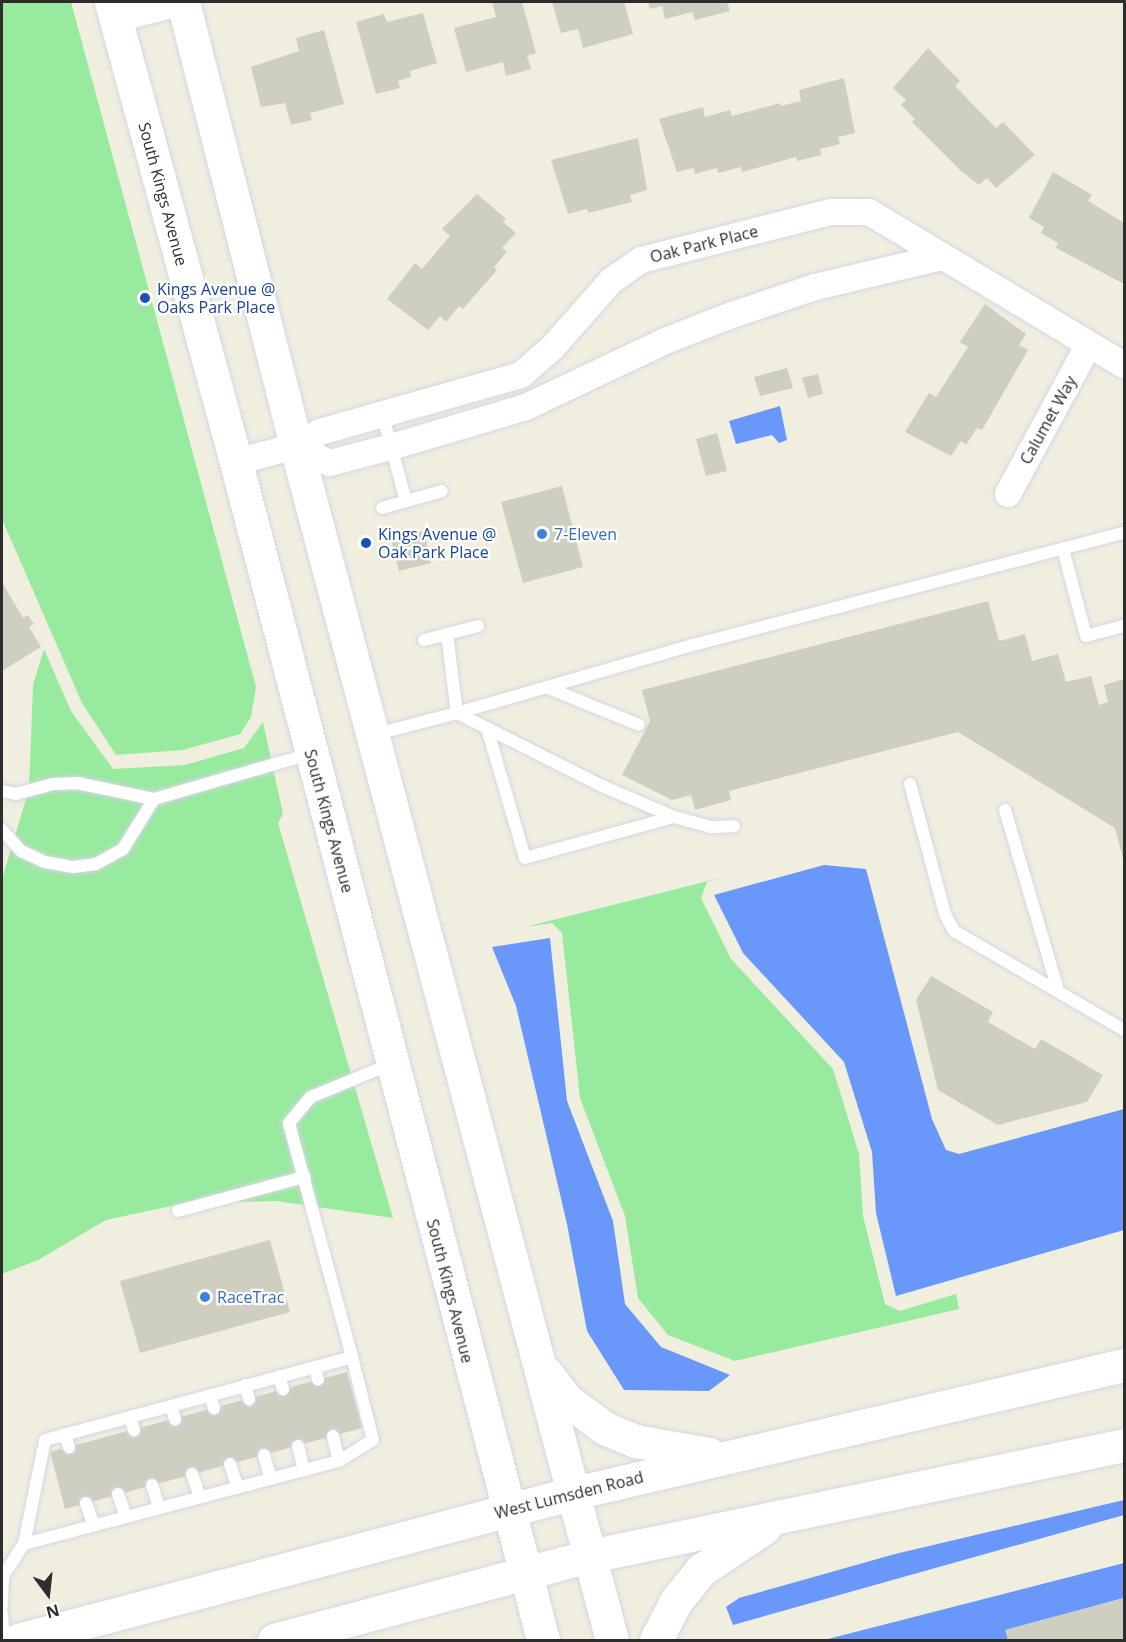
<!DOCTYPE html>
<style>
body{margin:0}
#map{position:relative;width:1126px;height:1642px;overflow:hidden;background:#f0efdf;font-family:"Open Sans",sans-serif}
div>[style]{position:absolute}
.green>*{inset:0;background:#97ea9e}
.water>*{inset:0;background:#6a97fa}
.building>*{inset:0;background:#cecec1}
.roads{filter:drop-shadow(0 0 2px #d8d4e7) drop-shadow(0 0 2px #d8d4e7)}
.lane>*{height:12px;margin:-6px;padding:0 6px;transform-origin:6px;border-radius:6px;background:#fff}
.street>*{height:26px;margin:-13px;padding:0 13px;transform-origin:13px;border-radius:13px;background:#fff}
.secondary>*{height:33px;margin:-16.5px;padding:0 16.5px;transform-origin:16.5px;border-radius:16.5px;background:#fff}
.dots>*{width:16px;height:16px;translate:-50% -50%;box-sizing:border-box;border:3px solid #fff;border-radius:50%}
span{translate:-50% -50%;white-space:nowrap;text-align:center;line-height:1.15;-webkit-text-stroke:4.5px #fff;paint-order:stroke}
.street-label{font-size:16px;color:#2d2d2d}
.transit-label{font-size:16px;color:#164399}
.left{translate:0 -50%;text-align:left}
.shop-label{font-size:16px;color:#366cbe}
.frame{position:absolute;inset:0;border:3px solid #2d2d2d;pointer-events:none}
.north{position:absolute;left:18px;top:1564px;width:60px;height:60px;-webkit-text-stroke:4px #fff;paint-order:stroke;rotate:165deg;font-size:16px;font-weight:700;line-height:24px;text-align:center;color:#2d2d2d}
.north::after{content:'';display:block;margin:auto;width:21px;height:27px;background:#2d2d2d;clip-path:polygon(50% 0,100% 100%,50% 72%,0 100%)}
</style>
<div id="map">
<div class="green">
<i style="clip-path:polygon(2px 2px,71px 2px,256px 687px,251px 717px,240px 734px,183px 750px,116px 755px,82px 703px,2px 519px)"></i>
<i style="clip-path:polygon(44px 649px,71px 711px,113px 769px,185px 765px,244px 748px,263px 722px,283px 814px,278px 823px,393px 1218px,276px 1201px,185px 1203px,106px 1220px,38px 1260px,2px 1274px,2px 879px,29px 789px,33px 685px)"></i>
<i style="clip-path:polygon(724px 877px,707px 882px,701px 898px,731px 959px,833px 1069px,859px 1154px,863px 1216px,885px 1304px,900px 1311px,956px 1294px,959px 1309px,735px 1361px,668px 1335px,638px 1298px,625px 1216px,580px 1098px,562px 933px,552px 923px,525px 927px)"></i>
</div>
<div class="water">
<i style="clip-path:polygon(780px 406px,787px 440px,779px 443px,772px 435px,736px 444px,729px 421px)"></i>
<i style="clip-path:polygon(824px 865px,866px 869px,932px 1119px,946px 1150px,959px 1154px,1124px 1109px,1124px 1230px,896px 1296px,876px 1213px,872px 1152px,844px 1062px,743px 953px,714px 895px)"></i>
<i style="clip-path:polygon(550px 938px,567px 1101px,613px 1221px,625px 1304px,661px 1347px,730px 1375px,709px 1391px,624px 1390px,587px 1331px,567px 1224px,516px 1006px,492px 947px)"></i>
<i style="clip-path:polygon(1124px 1500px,1124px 1515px,733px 1625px,726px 1607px,739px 1598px,895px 1554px)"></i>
<i style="clip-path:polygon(1124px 1563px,1124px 1598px,1006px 1630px,1008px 1640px,824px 1640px)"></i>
</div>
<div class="building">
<i style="clip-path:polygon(492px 2px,522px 2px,536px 53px,527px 56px,531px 69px,506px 76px,503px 62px,466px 72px,454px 28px,496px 17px)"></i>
<i style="clip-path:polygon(552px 2px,624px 2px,633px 34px,583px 48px,578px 29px,561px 33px)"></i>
<i style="clip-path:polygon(648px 2px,727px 2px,730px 11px,695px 20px,692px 12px,665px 19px,662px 6px,650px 9px)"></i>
<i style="clip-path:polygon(423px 13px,437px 63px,410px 71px,411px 77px,398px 81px,400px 88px,376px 94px,356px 22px,384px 14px,387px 22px)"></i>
<i style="clip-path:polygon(324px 30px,344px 104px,310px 113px,312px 120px,291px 125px,285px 103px,261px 107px,251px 67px,299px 51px,296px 38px)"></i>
<i style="clip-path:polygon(928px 48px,960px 81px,955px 86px,996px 128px,1003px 122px,1035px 155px,996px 188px,987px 178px,979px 185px,961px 171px,912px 122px,915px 119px,901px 105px,906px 100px,893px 88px)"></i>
<i style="clip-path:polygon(844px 78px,855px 133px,838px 137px,840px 144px,820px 149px,821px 155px,797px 161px,796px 157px,742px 172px,741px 167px,718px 173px,717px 168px,695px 174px,693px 168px,677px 172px,659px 119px,703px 107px,705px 117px,730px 110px,732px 116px,780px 103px,780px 106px,801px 101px,799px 90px)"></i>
<i style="clip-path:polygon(638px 138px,647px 190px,630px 195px,632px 202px,588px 213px,587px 209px,568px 214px,551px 160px)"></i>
<i style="clip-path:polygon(1053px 172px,1092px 195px,1088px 201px,1124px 223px,1124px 284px,1056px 248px,1058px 243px,1041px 233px,1044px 227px,1029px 218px)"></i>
<i style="clip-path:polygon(477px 194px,506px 219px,503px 222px,516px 233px,502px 248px,507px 252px,494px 267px,497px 270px,463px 309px,459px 306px,446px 322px,440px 316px,428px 330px,387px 299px,415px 263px,422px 269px,450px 236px,442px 229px)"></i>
<i style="clip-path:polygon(985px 304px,1026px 334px,1019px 345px,1028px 350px,982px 430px,977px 428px,966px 445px,961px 441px,951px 456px,905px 432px,929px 393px,936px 397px,968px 347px,960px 342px)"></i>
<i style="clip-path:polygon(787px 368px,793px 388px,760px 396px,754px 377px)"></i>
<i style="clip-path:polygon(818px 374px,823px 394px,808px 398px,802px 378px)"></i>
<i style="clip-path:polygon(717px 433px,727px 471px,706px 476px,696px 439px)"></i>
<i style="clip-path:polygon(562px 486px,583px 567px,523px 583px,501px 502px)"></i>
<i style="clip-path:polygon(424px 531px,431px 563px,399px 571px,391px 539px)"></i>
<i style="clip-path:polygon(2px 582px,23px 618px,28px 615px,34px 624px,29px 627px,41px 647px,2px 671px)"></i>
<i style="clip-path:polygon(988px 601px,999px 641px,1025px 634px,1032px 661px,1058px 654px,1066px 682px,1091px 676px,1099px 705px,1108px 702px,1104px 685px,1124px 679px,1124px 863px,1115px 828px,958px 732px,729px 791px,731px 800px,695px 810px,691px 795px,672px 800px,622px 775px,650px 721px,642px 690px)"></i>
<i style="clip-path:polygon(931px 976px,993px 1012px,988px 1022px,1035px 1049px,1041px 1039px,1103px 1075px,1087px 1102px,998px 1125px,938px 1090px,916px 1000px)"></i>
<i style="clip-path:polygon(270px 1240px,290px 1312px,140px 1353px,120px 1281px)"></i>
<i style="clip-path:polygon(347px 1372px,362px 1428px,65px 1509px,50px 1452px)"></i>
<i style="clip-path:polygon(1124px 1598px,1124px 1640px,1008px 1640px,1005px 1630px)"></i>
</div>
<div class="roads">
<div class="lane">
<i style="left:383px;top:417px;width:87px;rotate:74.7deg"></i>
<i style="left:382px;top:508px;width:62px;rotate:-15.8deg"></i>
<i style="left:1063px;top:549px;width:90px;rotate:75.2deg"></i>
<i style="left:1086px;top:636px;width:39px;rotate:-15deg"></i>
<i style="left:447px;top:634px;width:80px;rotate:82.8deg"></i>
<i style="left:457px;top:713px;width:246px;rotate:-16.1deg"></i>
<i style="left:693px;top:645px;width:445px;rotate:-14.6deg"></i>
<i style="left:424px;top:640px;width:56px;rotate:-14.5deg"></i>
<i style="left:546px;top:687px;width:100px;rotate:22.2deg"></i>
<i style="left:487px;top:728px;width:135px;rotate:73.7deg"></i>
<i style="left:525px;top:858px;width:155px;rotate:-15.4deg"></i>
<i style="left:373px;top:735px;width:87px;rotate:-14.7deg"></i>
<i style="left:457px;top:713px;width:162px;rotate:26.7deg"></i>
<i style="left:602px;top:786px;width:78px;rotate:23.3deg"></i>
<i style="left:674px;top:817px;width:38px;rotate:15deg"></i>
<i style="left:711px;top:827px;width:23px;rotate:-2deg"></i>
<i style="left:910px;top:784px;width:135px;rotate:74.9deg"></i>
<i style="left:945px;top:914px;width:19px;rotate:62deg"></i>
<i style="left:954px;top:931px;width:197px;rotate:30.2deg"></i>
<i style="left:2px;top:791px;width:14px;rotate:12deg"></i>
<i style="left:16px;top:794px;width:38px;rotate:-15deg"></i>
<i style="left:53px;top:784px;width:24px;rotate:-2deg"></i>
<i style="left:77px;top:783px;width:79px;rotate:11.7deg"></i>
<i style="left:154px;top:799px;width:162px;rotate:-16.1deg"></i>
<i style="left:1005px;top:810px;width:188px;rotate:73.6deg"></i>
<i style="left:2px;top:830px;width:28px;rotate:48deg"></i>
<i style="left:21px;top:851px;width:26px;rotate:25deg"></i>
<i style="left:45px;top:862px;width:29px;rotate:10deg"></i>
<i style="left:74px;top:867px;width:22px;rotate:-8deg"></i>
<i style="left:96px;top:864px;width:31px;rotate:-29deg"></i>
<i style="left:123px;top:849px;width:59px;rotate:-58.2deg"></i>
<i style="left:178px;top:1211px;width:131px;rotate:-15.1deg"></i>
<i style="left:315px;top:1367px;width:13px;rotate:77deg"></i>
<i style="left:279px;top:1376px;width:14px;rotate:73deg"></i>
<i style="left:245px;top:1385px;width:15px;rotate:74deg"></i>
<i style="left:210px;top:1395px;width:14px;rotate:73deg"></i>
<i style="left:171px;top:1406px;width:14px;rotate:73deg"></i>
<i style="left:130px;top:1417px;width:14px;rotate:73deg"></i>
<i style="left:65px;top:1434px;width:14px;rotate:73deg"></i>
<i style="left:333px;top:1436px;width:26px;rotate:77deg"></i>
<i style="left:298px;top:1446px;width:25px;rotate:76deg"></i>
<i style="left:264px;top:1455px;width:25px;rotate:74deg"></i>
<i style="left:230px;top:1464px;width:25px;rotate:72deg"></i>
<i style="left:192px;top:1474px;width:24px;rotate:71deg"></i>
<i style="left:152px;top:1485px;width:24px;rotate:73deg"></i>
<i style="left:118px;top:1494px;width:24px;rotate:71deg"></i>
<i style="left:86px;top:1503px;width:24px;rotate:71deg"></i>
<i style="left:24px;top:1544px;width:326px;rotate:-14.8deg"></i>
<i style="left:339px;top:1461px;width:40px;rotate:-32deg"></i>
<i style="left:373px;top:1440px;width:86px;rotate:-104.2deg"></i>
<i style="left:2px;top:1605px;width:29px;rotate:-88deg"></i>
<i style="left:3px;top:1576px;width:38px;rotate:-57deg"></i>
<i style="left:24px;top:1544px;width:106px;rotate:-78.6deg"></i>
<i style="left:45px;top:1440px;width:318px;rotate:-15.1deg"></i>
<i style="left:352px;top:1357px;width:242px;rotate:-105.1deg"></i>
<i style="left:289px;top:1123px;width:34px;rotate:-50deg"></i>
<i style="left:311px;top:1097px;width:87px;rotate:-22.4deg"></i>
<i style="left:2px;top:1613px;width:27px;rotate:86deg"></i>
</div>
<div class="street">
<i style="left:115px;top:19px;width:72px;rotate:-13.7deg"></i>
<i style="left:296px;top:446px;width:38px;rotate:27deg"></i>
<i style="left:330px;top:463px;width:63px;rotate:-14.7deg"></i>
<i style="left:391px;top:447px;width:141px;rotate:-16.5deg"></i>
<i style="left:526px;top:407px;width:154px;rotate:-25.4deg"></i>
<i style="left:665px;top:341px;width:72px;rotate:-21.2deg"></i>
<i style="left:732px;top:315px;width:88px;rotate:-18.6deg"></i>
<i style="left:815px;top:287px;width:130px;rotate:-13.3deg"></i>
<i style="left:236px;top:462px;width:62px;rotate:-14.9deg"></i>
<i style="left:296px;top:446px;width:28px;rotate:-30deg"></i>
<i style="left:320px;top:432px;width:209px;rotate:-15.8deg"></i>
<i style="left:521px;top:375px;width:41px;rotate:-41.1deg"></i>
<i style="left:552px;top:348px;width:89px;rotate:-48.6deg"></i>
<i style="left:611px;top:281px;width:37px;rotate:-35deg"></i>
<i style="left:641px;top:260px;width:196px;rotate:-14.2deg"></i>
<i style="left:831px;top:212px;width:38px"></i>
<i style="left:869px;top:212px;width:297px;rotate:31deg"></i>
<i style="left:1008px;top:494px;width:168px;rotate:-61.6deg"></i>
</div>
<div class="secondary">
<i style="left:111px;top:2px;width:477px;rotate:74.8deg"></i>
<i style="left:236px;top:462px;width:1217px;rotate:75.39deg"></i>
<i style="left:183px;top:2px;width:458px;rotate:75.7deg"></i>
<i style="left:296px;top:446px;width:1235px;rotate:75.18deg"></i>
<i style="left:545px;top:1372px;width:37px;rotate:52deg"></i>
<i style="left:568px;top:1401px;width:47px;rotate:36.4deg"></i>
<i style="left:606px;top:1429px;width:31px;rotate:22deg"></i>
<i style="left:635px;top:1441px;width:75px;rotate:10deg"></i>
<i style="left:18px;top:1640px;width:575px;rotate:-14.81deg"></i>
<i style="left:574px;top:1493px;width:565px;rotate:-13.1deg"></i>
<i style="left:274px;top:1640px;width:327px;rotate:-14.9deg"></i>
<i style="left:590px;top:1556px;width:545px;rotate:-11.74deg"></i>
<i style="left:656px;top:1640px;width:44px;rotate:-62.9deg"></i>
<i style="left:676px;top:1601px;width:40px;rotate:-51deg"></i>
<i style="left:701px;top:1570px;width:76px;rotate:-33.7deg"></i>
</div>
</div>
<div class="dots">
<i style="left:145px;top:298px;background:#1a4fb4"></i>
<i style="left:542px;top:534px;background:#3f7fe0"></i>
<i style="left:366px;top:543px;background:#1a4fb4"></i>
<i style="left:205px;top:1297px;background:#3f7fe0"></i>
</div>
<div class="street-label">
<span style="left:163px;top:194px;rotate:75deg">South Kings Avenue</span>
<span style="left:704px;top:244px;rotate:-14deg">Oak Park Place</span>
<span style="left:1048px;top:420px;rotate:-61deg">Calumet Way</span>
<span style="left:329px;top:821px;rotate:75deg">South Kings Avenue</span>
<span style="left:450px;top:1291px;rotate:76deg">South Kings Avenue</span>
<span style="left:569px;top:1495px;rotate:-14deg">West Lumsden Road</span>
</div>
<div class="transit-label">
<span class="left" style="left:157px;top:298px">Kings Avenue @<br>Oaks Park Place</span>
<span class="left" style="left:378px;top:543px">Kings Avenue @<br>Oak Park Place</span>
</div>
<div class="shop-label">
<span class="left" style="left:554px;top:534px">7-Eleven</span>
<span class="left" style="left:217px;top:1297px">RaceTrac</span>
</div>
<div class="frame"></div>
<div class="north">N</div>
</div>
